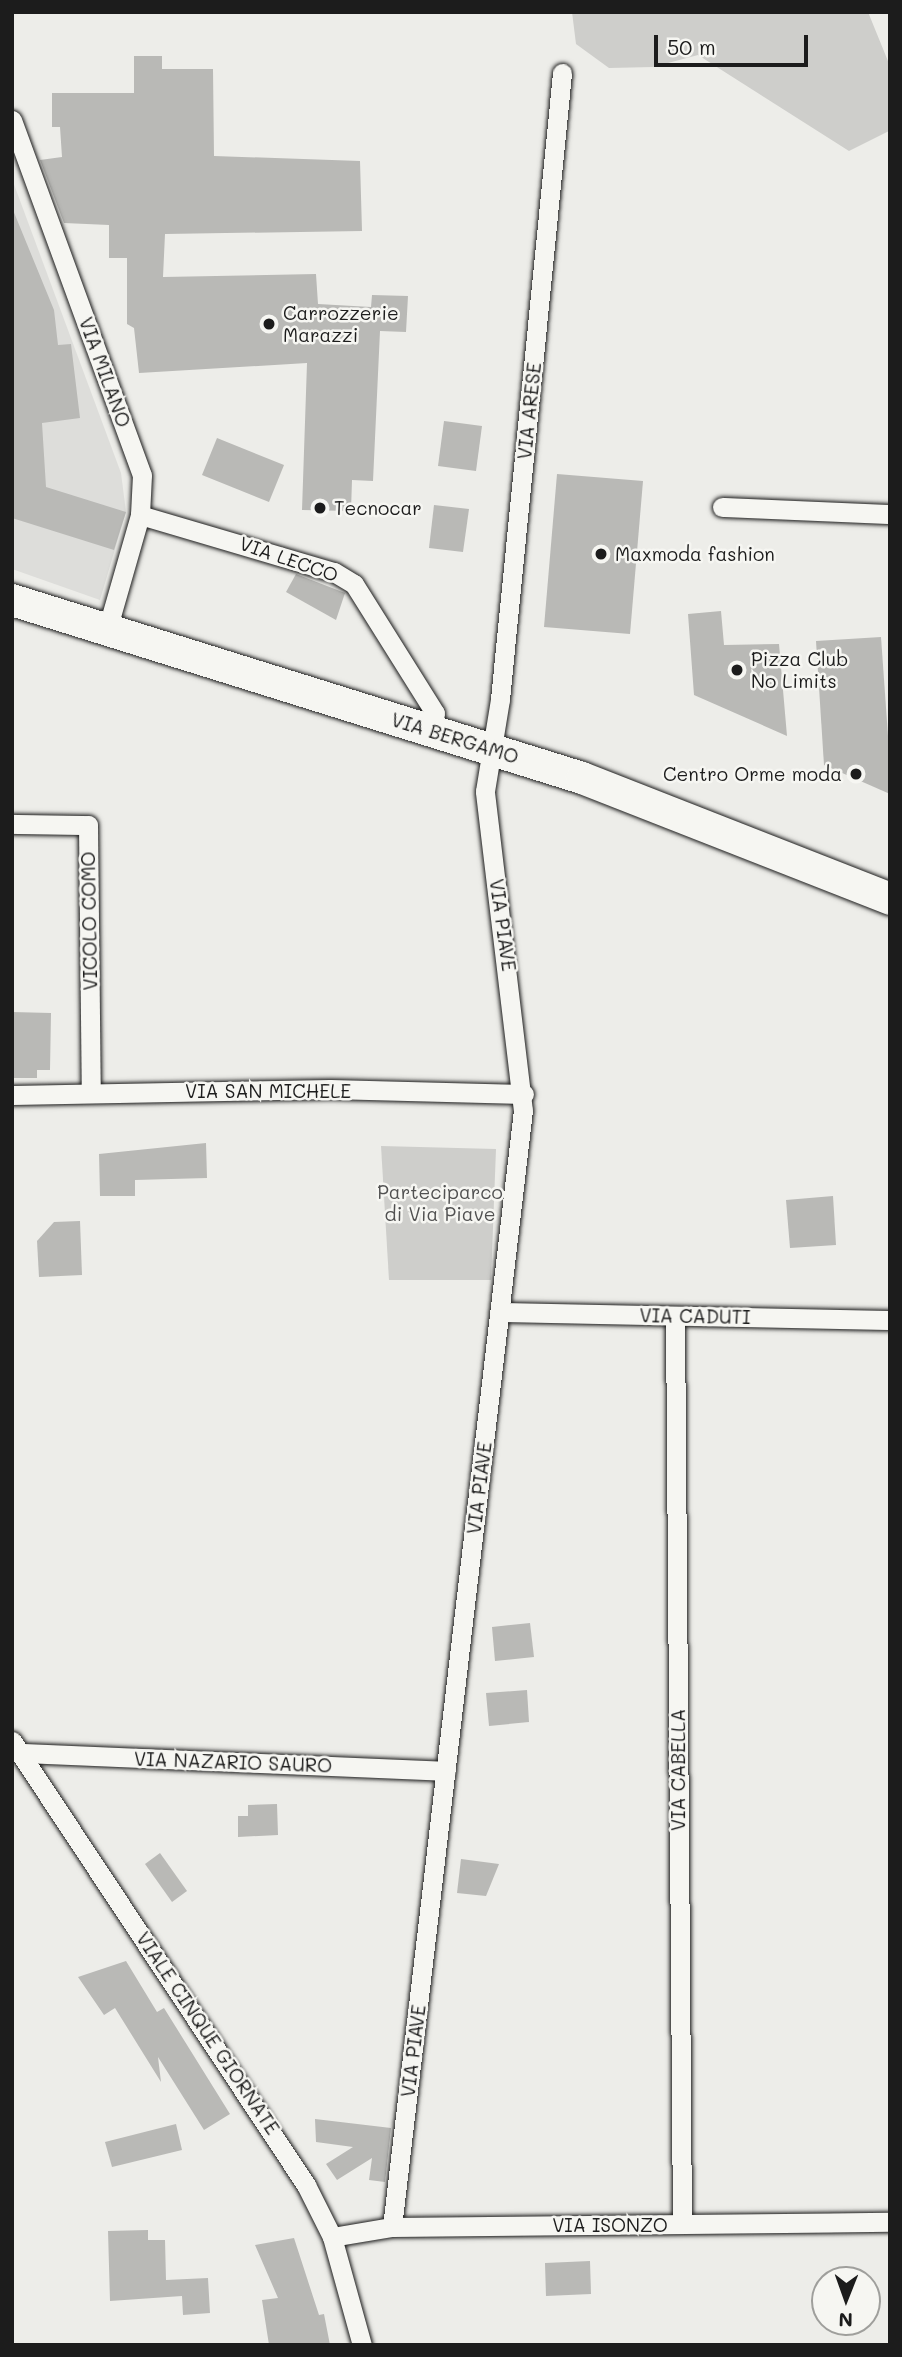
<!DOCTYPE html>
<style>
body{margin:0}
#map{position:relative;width:902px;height:2357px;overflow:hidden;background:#edede9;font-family:Mali,sans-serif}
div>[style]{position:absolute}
.built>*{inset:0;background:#ddddda}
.green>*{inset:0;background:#cececb}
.building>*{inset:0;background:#b9b9b6}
.roads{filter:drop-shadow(0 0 2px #1c1c1c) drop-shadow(0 0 2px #1c1c1c)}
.street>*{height:19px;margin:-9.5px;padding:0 9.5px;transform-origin:9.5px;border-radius:9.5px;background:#f6f6f2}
.primary>*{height:32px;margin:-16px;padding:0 16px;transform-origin:16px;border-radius:16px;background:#f6f6f2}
.dots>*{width:19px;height:19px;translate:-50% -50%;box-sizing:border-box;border:4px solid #f6f6f2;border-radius:50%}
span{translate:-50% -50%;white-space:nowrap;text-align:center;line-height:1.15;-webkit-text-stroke:5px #f6f6f2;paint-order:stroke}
.poi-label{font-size:19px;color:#1c1c1c}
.left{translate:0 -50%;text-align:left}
.right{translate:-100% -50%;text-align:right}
.street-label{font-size:19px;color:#1c1c1c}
.park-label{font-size:19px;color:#515151}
.frame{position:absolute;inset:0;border:14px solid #1c1c1c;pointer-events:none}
.north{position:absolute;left:811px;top:2266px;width:70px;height:70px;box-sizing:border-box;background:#f6f6f2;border:2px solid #9f9f9c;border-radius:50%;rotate:181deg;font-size:19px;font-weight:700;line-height:28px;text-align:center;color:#1c1c1c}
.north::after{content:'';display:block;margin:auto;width:24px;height:32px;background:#1c1c1c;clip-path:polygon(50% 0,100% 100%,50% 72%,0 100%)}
.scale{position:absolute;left:654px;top:35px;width:154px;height:32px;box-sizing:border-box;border:4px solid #1c1c1c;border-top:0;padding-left:9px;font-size:21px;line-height:24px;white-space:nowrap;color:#1c1c1c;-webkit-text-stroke:5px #f6f6f2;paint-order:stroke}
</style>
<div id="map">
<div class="built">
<i style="clip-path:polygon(12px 179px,121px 473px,126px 512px,100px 600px,12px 569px)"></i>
</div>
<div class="green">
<i style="clip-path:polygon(572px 12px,868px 12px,890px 66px,889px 131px,849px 151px,698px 55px,653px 67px,609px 68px,576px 44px)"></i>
<i style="clip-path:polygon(381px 1146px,496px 1149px,491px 1280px,389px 1280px)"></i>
</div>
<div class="building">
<i style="clip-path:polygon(134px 56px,162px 56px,162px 69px,213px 69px,214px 156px,360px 161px,362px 231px,165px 234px,163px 277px,316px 274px,318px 304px,371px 307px,372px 295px,408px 296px,406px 332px,380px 331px,373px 481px,352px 480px,351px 511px,302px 510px,307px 363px,139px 373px,134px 328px,127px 324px,127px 258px,109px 258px,109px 225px,64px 223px,40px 160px,62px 157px,60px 127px,52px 127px,52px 93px,134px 93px)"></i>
<i style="clip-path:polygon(13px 210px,54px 310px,58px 345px,71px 344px,80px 418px,42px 423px,46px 487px,126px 512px,114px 550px,12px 518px)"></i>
<i style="clip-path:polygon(444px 421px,482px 426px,476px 471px,438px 466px)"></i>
<i style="clip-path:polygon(217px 438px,284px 465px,269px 502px,202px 475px)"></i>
<i style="clip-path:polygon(557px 474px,643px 481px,630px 634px,544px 627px)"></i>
<i style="clip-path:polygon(434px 505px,469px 509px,463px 552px,429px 548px)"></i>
<i style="clip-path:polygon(296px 574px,345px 593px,336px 620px,286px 592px)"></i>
<i style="clip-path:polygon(721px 611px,724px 645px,779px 644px,787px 736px,694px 695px,688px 614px)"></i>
<i style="clip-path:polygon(881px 637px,890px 764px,890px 794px,824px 765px,816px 641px)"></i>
<i style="clip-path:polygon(12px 1012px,51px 1013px,50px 1070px,37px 1070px,37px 1078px,12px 1078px)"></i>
<i style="clip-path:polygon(206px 1143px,207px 1178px,135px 1180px,135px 1196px,100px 1196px,99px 1154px)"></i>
<i style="clip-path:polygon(833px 1196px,836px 1245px,790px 1248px,786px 1200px)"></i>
<i style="clip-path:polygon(80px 1221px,82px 1275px,39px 1277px,37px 1241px,54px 1222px)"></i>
<i style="clip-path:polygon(530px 1623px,534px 1657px,495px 1661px,492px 1627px)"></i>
<i style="clip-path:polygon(527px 1690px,529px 1722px,489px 1726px,486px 1693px)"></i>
<i style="clip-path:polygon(277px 1804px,278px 1835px,238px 1837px,238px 1816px,248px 1816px,248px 1805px)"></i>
<i style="clip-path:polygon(160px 1853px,187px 1891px,172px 1902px,145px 1864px)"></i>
<i style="clip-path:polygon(461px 1859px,499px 1864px,486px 1896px,457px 1893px)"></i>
<i style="clip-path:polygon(126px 1961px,157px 2012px,164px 2008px,230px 2114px,204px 2130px,158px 2057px,161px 2082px,115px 2008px,104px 2015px,78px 1977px)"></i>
<i style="clip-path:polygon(315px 2119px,391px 2128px,385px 2182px,369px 2180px,372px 2158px,337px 2180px,326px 2164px,353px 2147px,316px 2142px)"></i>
<i style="clip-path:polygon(176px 2124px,182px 2150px,112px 2167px,105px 2142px)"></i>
<i style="clip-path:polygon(148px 2230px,148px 2240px,165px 2240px,166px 2280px,208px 2278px,210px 2313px,183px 2315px,182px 2296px,110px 2301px,108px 2231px)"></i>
<i style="clip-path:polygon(294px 2238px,319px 2315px,324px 2314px,330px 2345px,269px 2345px,262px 2300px,278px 2298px,255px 2245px)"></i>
<i style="clip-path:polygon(590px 2261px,591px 2294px,546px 2296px,545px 2263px)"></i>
</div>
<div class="roads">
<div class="street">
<i style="left:12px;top:120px;width:378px;rotate:69.9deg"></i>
<i style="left:142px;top:475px;width:40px;rotate:92.9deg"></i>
<i style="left:140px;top:515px;width:120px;rotate:106deg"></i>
<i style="left:722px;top:507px;width:168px;rotate:2.4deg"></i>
<i style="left:140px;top:515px;width:202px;rotate:16.4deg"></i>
<i style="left:334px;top:572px;width:23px;rotate:31deg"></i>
<i style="left:354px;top:584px;width:152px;rotate:57.9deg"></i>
<i style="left:435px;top:713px;width:18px;rotate:99deg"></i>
<i style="left:12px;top:824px;width:76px;rotate:0.8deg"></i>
<i style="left:88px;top:825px;width:267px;rotate:89.4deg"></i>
<i style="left:12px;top:1095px;width:318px;rotate:-1.1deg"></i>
<i style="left:330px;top:1089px;width:194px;rotate:1.5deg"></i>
<i style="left:500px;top:1312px;width:390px;rotate:1.2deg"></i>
<i style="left:675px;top:1316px;width:908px;rotate:89.56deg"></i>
<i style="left:12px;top:1741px;width:533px;rotate:56.49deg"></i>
<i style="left:306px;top:2185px;width:58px;rotate:63.4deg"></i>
<i style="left:332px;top:2237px;width:112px;rotate:74.5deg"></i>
<i style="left:21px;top:1753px;width:425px;rotate:2.4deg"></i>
<i style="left:392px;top:2227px;width:1124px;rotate:-83.31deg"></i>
<i style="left:523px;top:1111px;width:322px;rotate:-96.8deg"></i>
<i style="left:485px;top:791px;width:93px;rotate:-80.7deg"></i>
<i style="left:500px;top:699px;width:629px;rotate:-84.34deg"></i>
<i style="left:332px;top:2237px;width:61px;rotate:-9.5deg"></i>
<i style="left:392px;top:2227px;width:498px;rotate:-0.6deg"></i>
</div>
<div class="primary">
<i style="left:12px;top:600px;width:597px;rotate:17.34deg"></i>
<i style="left:582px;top:778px;width:331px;rotate:21.4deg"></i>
</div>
</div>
<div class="dots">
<i style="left:269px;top:324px;background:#1c1c1c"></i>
<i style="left:320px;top:508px;background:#1c1c1c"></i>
<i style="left:601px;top:554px;background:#1c1c1c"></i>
<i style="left:737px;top:670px;background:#1c1c1c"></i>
<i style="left:856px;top:774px;background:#1c1c1c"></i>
</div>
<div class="poi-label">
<span class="left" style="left:283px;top:324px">Carrozzerie<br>Marazzi</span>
<span class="left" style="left:334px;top:508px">Tecnocar</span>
<span class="left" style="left:615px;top:554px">Maxmoda fashion</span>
<span class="left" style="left:751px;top:670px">Pizza Club<br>No Limits</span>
<span class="right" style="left:842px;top:774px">Centro Orme moda</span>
</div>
<div class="street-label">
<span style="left:105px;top:372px;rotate:70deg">VIA MILANO</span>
<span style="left:529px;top:411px;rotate:-84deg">VIA ARESE</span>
<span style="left:289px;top:559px;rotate:19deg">VIA LECCO</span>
<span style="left:455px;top:738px;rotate:17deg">VIA BERGAMO</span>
<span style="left:89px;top:921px;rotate:-91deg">VICOLO COMO</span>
<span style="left:503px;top:925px;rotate:82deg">VIA PIAVE</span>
<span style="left:268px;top:1091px">VIA SAN MICHELE</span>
<span style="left:695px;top:1316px;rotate:1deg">VIA CADUTI</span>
<span style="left:479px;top:1488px;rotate:-83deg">VIA PIAVE</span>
<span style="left:233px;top:1762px;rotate:2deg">VIA NAZARIO SAURO</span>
<span style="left:678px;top:1770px;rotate:-90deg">VIA CABELLA</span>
<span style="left:208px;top:2033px;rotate:56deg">VIALE CINQUE GIORNATE</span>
<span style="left:413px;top:2051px;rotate:-83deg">VIA PIAVE</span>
<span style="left:610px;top:2225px">VIA ISONZO</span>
</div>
<div class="park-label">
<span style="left:440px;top:1203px">Parteciparco<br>di Via Piave</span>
</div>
<div class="frame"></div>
<div class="north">N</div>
<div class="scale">50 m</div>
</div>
